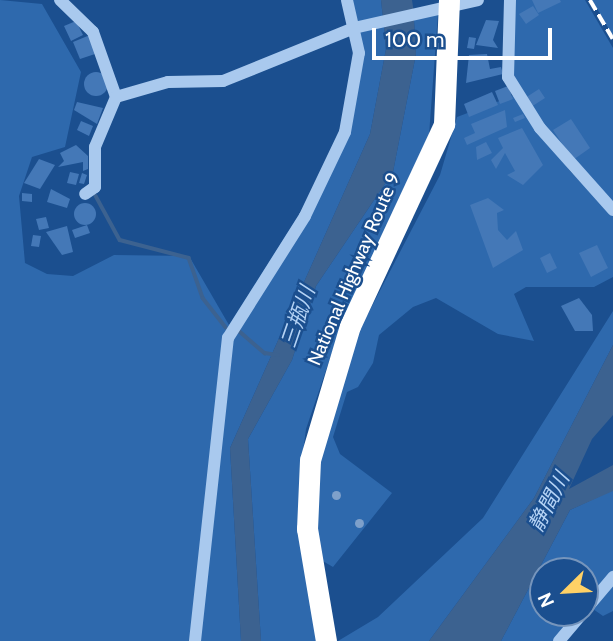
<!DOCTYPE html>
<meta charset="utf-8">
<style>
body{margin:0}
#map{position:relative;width:613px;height:641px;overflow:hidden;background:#1b4f8f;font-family:Cabin,"Noto Sans JP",sans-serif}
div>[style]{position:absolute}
.green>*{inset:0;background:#2e69ad}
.water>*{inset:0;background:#3c6290}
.stream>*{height:3.5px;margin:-1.75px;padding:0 1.75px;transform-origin:1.75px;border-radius:1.75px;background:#3c6290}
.building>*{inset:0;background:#4478b7}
.round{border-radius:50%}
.minor>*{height:12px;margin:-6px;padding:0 6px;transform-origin:6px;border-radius:6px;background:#a9c9ee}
.highway>*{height:21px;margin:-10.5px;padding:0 10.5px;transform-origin:10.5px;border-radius:10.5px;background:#fff}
.rail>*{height:3.5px;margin-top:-1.75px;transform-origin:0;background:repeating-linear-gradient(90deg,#fff 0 12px,transparent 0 17px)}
.trees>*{width:9px;height:9px;margin:-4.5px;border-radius:50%;background:#7ea0ca}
span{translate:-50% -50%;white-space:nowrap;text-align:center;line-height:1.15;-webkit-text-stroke:5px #1b4f8f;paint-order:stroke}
.street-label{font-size:19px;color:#fff}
.water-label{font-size:21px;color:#b5d3f5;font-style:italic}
.north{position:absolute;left:529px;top:557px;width:70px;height:70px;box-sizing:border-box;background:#1b4f8f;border:2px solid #7695bc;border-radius:50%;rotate:246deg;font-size:19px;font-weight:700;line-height:28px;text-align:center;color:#fff}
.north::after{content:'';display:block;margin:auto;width:24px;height:32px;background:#ffd166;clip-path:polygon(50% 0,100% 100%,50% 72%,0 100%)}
.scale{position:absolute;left:372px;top:28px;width:180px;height:32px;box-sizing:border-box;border:4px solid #fff;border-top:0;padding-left:9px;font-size:21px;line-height:24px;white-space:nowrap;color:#fff;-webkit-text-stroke:5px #1b4f8f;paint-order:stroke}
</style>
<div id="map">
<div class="green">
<i style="clip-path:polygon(0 0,42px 4px,81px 72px,65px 147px,32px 157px,19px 196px,25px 263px,47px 274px,73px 276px,114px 255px,189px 256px,229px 325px,339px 152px,358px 30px,384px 26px,386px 49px,370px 134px,230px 448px,241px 641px,0 641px)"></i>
<i style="clip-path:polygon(342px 0,381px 0,383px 18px,349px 23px)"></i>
<i style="clip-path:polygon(514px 0,585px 0,613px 48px,613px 208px,524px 101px,510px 65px)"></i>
<i style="clip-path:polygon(592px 0,613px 0,613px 36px)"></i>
<i style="clip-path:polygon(438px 14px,429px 135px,341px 326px,306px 429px,301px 467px,318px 641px,261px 641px,248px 439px,292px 360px,316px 286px,393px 172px,416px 54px,414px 20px)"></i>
<i style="clip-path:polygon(515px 95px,570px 171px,613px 216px,613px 277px,594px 287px,526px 287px,514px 294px,534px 341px,498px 334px,436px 298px,413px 307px,379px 335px,373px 363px,358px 387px,347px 392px,333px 437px,340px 454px,392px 493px,333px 567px,321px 560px,314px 523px,320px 460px,358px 333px,440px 175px,457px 117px)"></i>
<i style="clip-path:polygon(613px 311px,613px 345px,534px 498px,429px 641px,338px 641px,378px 617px,483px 518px)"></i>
<i style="clip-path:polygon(evenodd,613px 490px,613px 611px,603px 616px,593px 609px,564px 641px,501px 641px,570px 510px,613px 490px,543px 571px,585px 571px,585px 613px,543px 613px,543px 571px)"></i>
</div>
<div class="water">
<i style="clip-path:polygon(381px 0,412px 0,414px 13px,383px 18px)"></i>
<i style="clip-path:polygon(414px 20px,416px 54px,393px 172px,316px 286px,292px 360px,248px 439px,261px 641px,241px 641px,230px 448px,370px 134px,386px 49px,384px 26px)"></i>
<i style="clip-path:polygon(613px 345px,613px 415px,592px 439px,569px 489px,613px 465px,613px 491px,570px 510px,501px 641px,429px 641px,534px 498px)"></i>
</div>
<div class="stream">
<i style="left:96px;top:196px;width:50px;rotate:61.4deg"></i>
<i style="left:120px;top:240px;width:71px;rotate:14.6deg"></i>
<i style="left:189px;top:258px;width:42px;rotate:70.7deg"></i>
<i style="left:203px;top:298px;width:37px;rotate:52deg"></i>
<i style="left:237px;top:329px;width:37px;rotate:41deg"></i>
<i style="left:265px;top:353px;width:13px;rotate:9deg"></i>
</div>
<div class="building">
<i style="clip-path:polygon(532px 0,560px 0,561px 2px,538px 13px)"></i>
<i style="clip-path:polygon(533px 6px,539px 15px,526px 24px,519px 14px)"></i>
<i style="clip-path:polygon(486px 20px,499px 21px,493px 40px,498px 48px,476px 45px)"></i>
<i style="clip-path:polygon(76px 21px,83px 35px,71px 41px,64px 26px)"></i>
<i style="clip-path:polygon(90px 35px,95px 54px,80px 59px,73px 42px)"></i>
<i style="clip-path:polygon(469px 37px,476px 38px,474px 49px,467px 48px)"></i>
<i style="clip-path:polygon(487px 54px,490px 69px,501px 67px,503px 74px,466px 83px,469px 55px)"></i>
<i class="round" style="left:84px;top:72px;width:24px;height:24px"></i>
<i style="clip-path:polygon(508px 86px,513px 99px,500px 104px,495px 91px)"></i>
<i style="clip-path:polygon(539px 89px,545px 98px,531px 107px,525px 98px)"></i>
<i style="clip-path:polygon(492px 92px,498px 105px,469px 117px,464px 104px)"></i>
<i style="clip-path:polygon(77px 102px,103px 108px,97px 124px,74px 110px)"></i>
<i style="clip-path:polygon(505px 110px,507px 127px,467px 145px,464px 138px,475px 133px,471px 124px)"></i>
<i style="clip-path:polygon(523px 114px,525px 118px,515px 122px,513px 118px)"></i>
<i style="clip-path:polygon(571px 119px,590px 148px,573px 160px,553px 130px)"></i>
<i style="clip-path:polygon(81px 121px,93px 126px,89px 136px,77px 130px)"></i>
<i style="clip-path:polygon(522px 128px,543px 165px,523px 185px,507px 175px,515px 171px,505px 153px,496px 169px,491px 160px,503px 148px,498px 138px)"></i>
<i style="clip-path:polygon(486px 142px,492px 153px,477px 160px,476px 147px)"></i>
<i style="clip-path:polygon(76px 145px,88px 156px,88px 169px,83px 171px,83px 162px,58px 167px,64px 161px,60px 153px)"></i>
<i style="clip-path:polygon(39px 159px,55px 165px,40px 189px,24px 183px)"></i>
<i style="clip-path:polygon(70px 172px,79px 174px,76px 185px,67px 183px)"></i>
<i style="clip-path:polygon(82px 173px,87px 175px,84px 184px,79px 183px)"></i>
<i style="clip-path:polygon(51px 189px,70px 199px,67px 208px,47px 202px)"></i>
<i style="clip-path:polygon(22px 193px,32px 194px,32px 202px,22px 201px)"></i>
<i style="clip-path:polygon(488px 198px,504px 210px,497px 213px,498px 230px,507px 240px,516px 231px,523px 250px,493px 268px,470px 205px)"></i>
<i class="round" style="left:74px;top:203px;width:22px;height:22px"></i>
<i style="clip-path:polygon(46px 217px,49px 228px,39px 230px,36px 219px)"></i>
<i style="clip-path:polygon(87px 225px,90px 233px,75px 238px,72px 230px)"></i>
<i style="clip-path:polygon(67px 226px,73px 252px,62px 255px,46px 232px)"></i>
<i style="clip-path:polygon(33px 235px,41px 236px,39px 247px,31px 246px)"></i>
<i style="clip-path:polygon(597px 245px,608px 268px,591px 277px,579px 253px)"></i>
<i style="clip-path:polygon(550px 253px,557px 268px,547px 273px,540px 258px)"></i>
<i style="clip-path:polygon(579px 298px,592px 315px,593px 331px,575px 331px,561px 306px)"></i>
</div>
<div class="minor">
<i style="left:60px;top:0;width:46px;rotate:44.1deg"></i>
<i style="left:93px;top:32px;width:69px;rotate:70.5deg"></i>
<i style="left:116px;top:97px;width:54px;rotate:112.8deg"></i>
<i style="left:95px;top:147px;width:40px;rotate:90deg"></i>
<i style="left:95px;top:187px;width:12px;rotate:145deg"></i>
<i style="left:510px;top:0;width:77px;rotate:91.5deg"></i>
<i style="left:508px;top:77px;width:60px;rotate:57.9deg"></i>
<i style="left:540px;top:128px;width:110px;rotate:48.3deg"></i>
<i style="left:116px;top:97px;width:54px;rotate:-16.1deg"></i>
<i style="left:168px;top:82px;width:55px;rotate:-1deg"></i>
<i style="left:223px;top:81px;width:141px;rotate:-22deg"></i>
<i style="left:354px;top:28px;width:127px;rotate:-12.7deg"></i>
<i style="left:195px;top:641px;width:305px;rotate:-83.8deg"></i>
<i style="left:228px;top:338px;width:144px;rotate:-57.7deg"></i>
<i style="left:305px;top:216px;width:93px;rotate:-64.5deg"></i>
<i style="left:345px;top:132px;width:80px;rotate:-80deg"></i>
<i style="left:359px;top:53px;width:54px;rotate:-102.8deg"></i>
<i style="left:559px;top:641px;width:84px;rotate:-49.8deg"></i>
</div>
<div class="highway">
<i style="left:326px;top:641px;width:114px;rotate:-99.6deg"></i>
<i style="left:307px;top:529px;width:69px;rotate:-87.5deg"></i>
<i style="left:310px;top:460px;width:140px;rotate:-73.4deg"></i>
<i style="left:350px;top:326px;width:223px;rotate:-65deg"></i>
<i style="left:444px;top:124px;width:124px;rotate:-87.7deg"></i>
</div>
<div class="rail">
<i style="left:590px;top:0;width:45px;rotate:59.5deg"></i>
</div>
<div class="trees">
<i style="left:336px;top:495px"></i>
<i style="left:359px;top:523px"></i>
<i style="left:536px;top:596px"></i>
</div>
<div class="street-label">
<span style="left:354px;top:269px;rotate:-67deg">National Highway Route 9</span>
</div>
<div class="water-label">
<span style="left:298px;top:317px;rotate:-71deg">三瓶川</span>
<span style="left:549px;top:502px;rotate:-63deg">静間川</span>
</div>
<div class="north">N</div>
<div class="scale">100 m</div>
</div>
